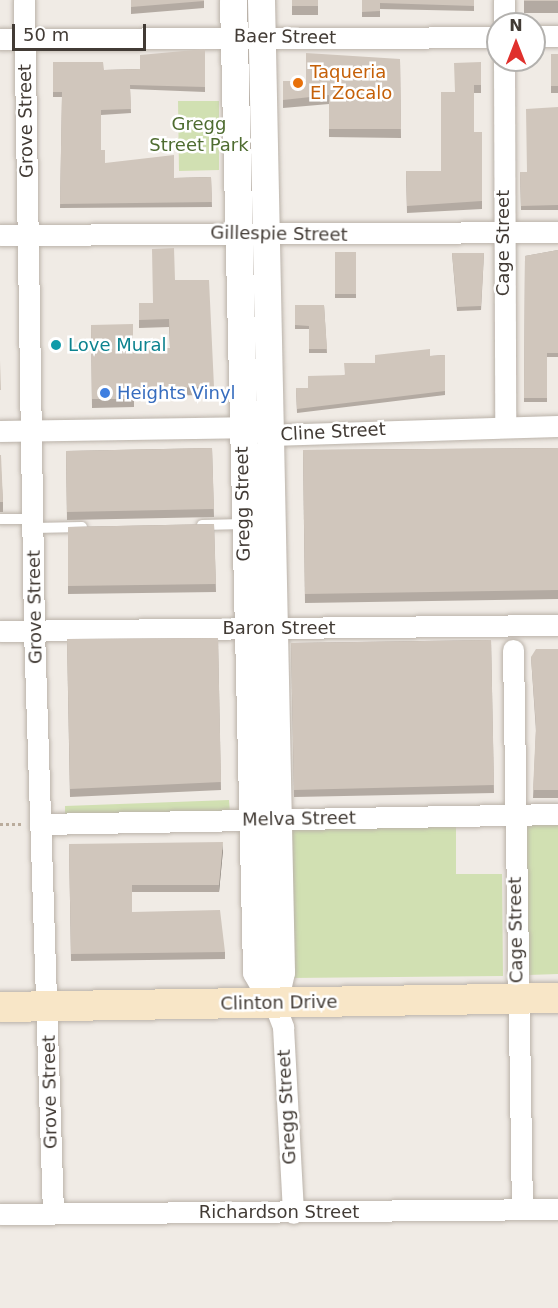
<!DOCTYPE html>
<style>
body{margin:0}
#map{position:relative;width:558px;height:1308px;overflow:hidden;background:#f0ebe5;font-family:"DejaVu Sans",sans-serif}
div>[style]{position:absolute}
.green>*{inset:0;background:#d1e0b2}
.path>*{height:3px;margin-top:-1.5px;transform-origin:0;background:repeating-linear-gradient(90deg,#baac9c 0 3px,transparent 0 6px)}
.roads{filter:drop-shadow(0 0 2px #bab2a9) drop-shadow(0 0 2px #bab2a9)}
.service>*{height:10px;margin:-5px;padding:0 5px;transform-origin:5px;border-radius:5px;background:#fff}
.minor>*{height:21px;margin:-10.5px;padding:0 10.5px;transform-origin:10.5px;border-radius:10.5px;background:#fff}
.tertiary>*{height:27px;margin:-13.5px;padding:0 13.5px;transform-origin:13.5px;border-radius:13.5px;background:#fff}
.secondary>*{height:30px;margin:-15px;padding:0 15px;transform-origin:15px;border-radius:15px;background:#f8e6c7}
.wall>*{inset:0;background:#b3aaa2}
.shaded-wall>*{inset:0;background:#928b84}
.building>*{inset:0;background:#d0c6bc}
.dots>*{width:16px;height:16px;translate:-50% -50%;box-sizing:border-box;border:3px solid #fff;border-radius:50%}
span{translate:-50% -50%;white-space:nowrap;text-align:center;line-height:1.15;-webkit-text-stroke:5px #fff;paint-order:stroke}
.street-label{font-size:18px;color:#423b35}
.food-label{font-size:18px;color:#c56008}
.left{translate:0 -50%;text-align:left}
.park-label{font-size:18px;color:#4e6c30}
.culture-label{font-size:18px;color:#0d838f}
.shop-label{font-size:18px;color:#366cbe}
.north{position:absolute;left:486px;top:12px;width:60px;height:60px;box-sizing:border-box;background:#fff;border:2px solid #b3b1ae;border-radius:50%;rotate:0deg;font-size:16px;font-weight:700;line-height:24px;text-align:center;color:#423b35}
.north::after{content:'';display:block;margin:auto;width:21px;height:27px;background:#e0302c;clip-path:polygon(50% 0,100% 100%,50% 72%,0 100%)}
.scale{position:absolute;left:12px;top:24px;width:134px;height:27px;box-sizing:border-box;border:3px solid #423b35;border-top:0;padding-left:8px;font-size:18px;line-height:21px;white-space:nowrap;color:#423b35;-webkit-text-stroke:4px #fff;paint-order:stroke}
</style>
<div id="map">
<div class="green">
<i style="clip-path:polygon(178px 101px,219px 101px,219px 170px,179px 171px)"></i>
<i style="clip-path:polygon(229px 800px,230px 813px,65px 820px,65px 806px)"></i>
<i style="clip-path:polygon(525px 823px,558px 823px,558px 974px,528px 975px)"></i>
<i style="clip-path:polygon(456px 826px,456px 874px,502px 874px,503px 976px,290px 978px,289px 827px)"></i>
</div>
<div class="path">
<i style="left:0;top:824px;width:22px"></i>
</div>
<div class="roads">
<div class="service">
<i style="left:0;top:519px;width:34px"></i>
<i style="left:202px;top:525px;width:42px;rotate:-1.4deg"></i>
<i style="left:34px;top:528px;width:48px;rotate:-1.2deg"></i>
</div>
<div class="minor">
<i style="left:24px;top:0;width:631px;rotate:89.09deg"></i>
<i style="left:34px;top:631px;width:582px;rotate:88.13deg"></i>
<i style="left:504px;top:0;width:24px;rotate:90deg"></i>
<i style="left:534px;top:36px;width:24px"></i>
<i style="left:0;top:39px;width:498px;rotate:-0.2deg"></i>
<i style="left:504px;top:60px;width:365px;rotate:89.8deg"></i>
<i style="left:0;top:235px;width:558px;rotate:-0.31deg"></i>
<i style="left:0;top:431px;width:242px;rotate:-0.9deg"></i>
<i style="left:242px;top:427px;width:30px;rotate:15deg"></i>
<i style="left:271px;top:435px;width:287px;rotate:-1.8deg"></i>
<i style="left:0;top:631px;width:558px;rotate:-0.62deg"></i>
<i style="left:513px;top:650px;width:559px;rotate:89.08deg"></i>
<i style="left:41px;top:824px;width:517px;rotate:-1.11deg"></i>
<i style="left:274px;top:1003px;width:26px;rotate:69deg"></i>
<i style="left:283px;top:1027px;width:186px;rotate:86.9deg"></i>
<i style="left:0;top:1214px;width:558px;rotate:-0.51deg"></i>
</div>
<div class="tertiary">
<i style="left:233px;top:0;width:972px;rotate:88.64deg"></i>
<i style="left:256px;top:972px;width:36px;rotate:60deg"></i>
<i style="left:261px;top:0;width:972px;rotate:88.82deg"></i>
<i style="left:281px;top:972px;width:32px;rotate:103deg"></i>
</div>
<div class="secondary">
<i style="left:0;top:1007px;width:558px;rotate:-0.92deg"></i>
</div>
</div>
<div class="wall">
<i style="clip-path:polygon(131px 0,204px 0,204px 8px,131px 14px)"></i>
<i style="clip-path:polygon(292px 0,318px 0,318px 15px,292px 15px)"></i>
<i style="clip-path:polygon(362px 0,474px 0,474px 11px,380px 9px,380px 17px,362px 17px)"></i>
<i style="clip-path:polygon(524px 0,558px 0,558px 13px,524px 13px)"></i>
<i style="clip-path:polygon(205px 49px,205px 92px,130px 89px,131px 113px,101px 115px,101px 150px,105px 163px,174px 178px,211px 177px,212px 207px,60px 208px,62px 97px,53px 97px,53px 62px,104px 70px,140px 69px)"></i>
<i style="clip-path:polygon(551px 54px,558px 54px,558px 93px,551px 93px)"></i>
<i style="clip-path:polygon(400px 59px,401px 138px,329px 137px,329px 104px,283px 108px,283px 81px,306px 81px)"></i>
<i style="clip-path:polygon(481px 62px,481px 93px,474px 93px,474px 132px,482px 132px,482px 209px,407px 213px,406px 171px,441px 171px,455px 92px)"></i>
<i style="clip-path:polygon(558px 107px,558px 210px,521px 210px,520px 172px,527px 172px)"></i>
<i style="clip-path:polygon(558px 250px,558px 357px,547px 357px,547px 402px,524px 402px,525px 256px)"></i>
<i style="clip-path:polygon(335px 252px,356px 252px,356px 298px,335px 298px)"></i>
<i style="clip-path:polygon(452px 253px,484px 253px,481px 310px,457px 311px)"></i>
<i style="clip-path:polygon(175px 280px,214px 387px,214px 395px,134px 396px,134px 407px,92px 408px,91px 325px,133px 348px,170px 348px,169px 327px,139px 328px,139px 303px,153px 303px)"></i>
<i style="clip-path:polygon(295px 305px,324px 305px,327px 353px,309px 353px,309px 329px,295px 329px)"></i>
<i style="clip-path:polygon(445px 355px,445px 395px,297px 413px,296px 388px,308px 388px,344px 375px,375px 363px,430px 356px)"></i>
<i style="clip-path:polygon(212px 448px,214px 517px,67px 520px,66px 451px)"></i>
<i style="clip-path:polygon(558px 448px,558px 599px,305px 603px,303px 450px)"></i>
<i style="clip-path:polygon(0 455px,3px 502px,3px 512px,0 512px)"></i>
<i style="clip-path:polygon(214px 524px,216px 592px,68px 594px,68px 527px)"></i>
<i style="clip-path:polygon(218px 638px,221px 790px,70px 797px,67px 639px)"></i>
<i style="clip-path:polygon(491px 640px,494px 793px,294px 797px,291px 643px)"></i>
<i style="clip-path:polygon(558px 649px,558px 798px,533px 798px,536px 731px,531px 657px)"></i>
<i style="clip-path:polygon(69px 844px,223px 850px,219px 892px,132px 892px,132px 912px,225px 952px,225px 959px,71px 961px)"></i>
</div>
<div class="shaded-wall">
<i style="clip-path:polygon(223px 842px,223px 850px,219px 892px,219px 885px)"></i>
</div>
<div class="building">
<i style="clip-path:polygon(131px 0,204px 0,204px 1px,131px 7px)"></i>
<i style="clip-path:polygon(292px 0,318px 0,318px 6px,292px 6px)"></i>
<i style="clip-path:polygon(362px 0,474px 0,474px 6px,380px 3px,380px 11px,362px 12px)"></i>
<i style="clip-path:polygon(524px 0,558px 0,558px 1px,524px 1px)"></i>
<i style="clip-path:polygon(205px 49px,205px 87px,130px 85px,131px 109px,101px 110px,101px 150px,105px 150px,105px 163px,174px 155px,174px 178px,211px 177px,212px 202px,60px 204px,62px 92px,53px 92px,53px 62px,103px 62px,104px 70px,140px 69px,140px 55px)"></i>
<i style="clip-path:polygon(306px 53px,400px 59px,401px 129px,329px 129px,329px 95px,283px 100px,283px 81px,306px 81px)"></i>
<i style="clip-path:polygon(551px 54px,558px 54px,558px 86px,551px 86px)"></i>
<i style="clip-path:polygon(481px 62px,481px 85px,474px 85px,474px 132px,482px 132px,482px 201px,407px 206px,406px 171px,441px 171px,441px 92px,455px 92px,454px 63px)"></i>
<i style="clip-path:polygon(558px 107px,558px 205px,521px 206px,520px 172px,527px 172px,526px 109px)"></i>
<i style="clip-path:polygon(174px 248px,175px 280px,209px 280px,214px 387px,134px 388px,134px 399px,92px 399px,91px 325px,133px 324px,133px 348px,170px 348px,169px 319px,139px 320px,139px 303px,153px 303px,152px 249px)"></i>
<i style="clip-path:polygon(558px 250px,558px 353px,547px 353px,547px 398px,524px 398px,525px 256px)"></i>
<i style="clip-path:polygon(335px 252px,356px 252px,356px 294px,335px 294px)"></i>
<i style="clip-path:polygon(452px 253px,484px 253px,481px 306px,457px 307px)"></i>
<i style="clip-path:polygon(295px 305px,324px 305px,327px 349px,309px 349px,309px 326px,295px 325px)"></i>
<i style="clip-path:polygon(430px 349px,430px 356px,445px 355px,445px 391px,297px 409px,296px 388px,308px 388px,308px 376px,345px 375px,344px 363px,375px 363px,375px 355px)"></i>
<i style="clip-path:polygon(0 361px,1px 390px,0 390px)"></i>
<i style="clip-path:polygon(212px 448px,214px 509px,67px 512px,66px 451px)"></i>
<i style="clip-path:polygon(558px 448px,558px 590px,305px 594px,303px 450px)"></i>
<i style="clip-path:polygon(0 455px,1px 455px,3px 502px,0 502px)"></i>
<i style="clip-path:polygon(214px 524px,216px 584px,68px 586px,68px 527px)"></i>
<i style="clip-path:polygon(218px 638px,221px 782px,70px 789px,67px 639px)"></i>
<i style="clip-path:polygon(491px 640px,494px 785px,294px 790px,291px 643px)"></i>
<i style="clip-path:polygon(536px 649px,558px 649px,558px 790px,533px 790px,536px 726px,531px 657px)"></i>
<i style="clip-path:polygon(223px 842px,219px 885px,132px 885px,132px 912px,220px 910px,225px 952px,71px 954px,69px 844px)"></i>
</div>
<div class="dots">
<i style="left:298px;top:83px;background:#e8710a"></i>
<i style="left:56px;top:345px;background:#0f9aa8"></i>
<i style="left:105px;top:393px;background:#3f7fe0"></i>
</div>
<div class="street-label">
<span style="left:285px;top:37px;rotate:1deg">Baer Street</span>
<span style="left:26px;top:121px;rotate:-91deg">Grove Street</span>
<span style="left:279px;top:234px;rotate:1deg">Gillespie Street</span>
<span style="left:503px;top:243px;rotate:-90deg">Cage Street</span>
<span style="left:333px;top:432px;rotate:-3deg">Cline Street</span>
<span style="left:243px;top:504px;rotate:-91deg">Gregg Street</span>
<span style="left:35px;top:607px;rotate:-91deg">Grove Street</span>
<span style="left:279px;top:628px">Baron Street</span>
<span style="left:299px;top:819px;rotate:-1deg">Melva Street</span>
<span style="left:516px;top:930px;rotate:-91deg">Cage Street</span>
<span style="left:279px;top:1003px;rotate:-1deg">Clinton Drive</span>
<span style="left:50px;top:1092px;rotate:-91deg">Grove Street</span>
<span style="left:287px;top:1107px;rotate:-93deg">Gregg Street</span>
<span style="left:279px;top:1212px">Richardson Street</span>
</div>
<div class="food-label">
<span class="left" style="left:310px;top:83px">Taqueria<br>El Zocalo</span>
</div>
<div class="park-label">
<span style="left:199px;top:135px">Gregg<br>Street Park</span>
</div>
<div class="culture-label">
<span class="left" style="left:68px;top:345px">Love Mural</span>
</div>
<div class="shop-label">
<span class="left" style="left:117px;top:393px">Heights Vinyl</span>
</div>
<div class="north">N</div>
<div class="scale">50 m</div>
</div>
